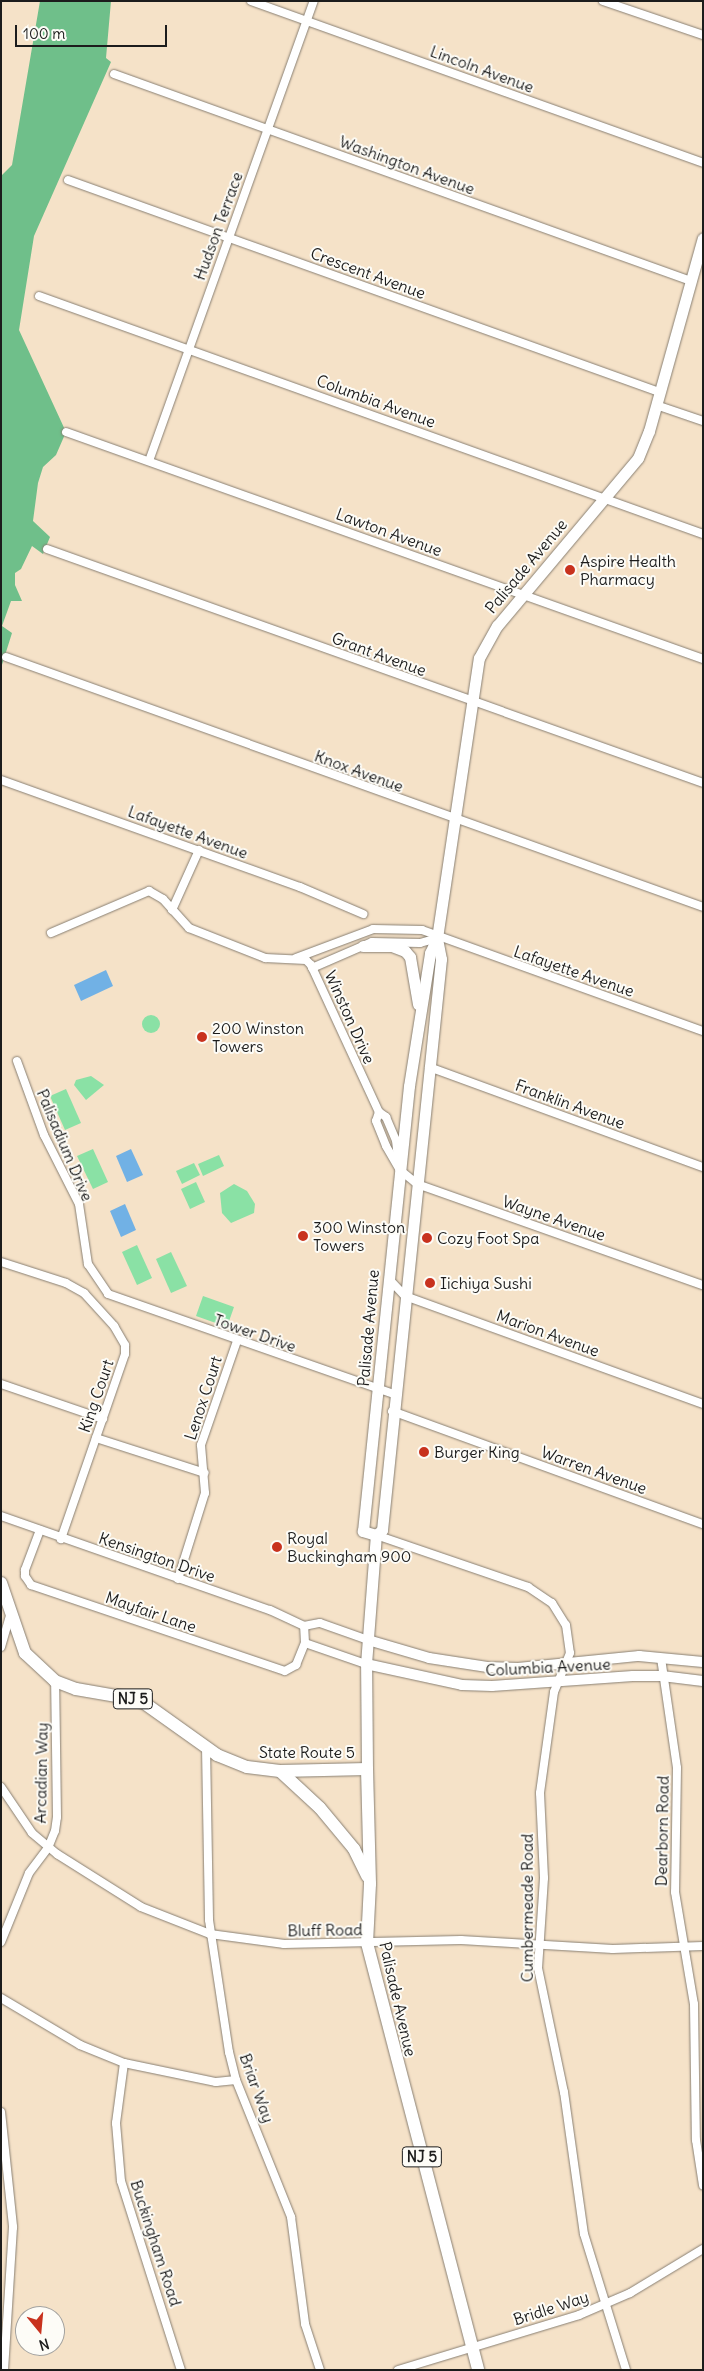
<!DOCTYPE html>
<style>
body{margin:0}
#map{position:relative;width:704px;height:2371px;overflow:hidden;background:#f5e2c8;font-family:Delius,sans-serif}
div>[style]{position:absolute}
.green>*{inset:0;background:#8ae1a5}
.round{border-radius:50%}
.forest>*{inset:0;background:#6fbf8a}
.water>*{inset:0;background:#71b1e5}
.roads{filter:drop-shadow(0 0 1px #887f72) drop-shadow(0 0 1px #887f72)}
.minor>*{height:8px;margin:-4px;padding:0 4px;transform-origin:4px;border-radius:4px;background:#fff}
.tertiary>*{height:10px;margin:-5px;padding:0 5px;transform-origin:5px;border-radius:5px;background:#fff}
.secondary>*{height:11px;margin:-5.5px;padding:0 5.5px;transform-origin:5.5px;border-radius:5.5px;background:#fff}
.primary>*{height:12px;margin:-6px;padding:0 6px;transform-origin:6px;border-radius:6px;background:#fff}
.dots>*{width:14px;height:14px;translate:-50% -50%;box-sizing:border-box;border:2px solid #fdfcf7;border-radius:50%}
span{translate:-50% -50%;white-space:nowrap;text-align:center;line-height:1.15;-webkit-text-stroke:4px #fdfcf7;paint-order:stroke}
.shield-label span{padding:1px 4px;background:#fdfcf7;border:1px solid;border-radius:4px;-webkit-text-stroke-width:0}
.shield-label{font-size:15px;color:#1c1c1c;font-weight:700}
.street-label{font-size:16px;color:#1c1c1c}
.poi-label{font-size:16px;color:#1c1c1c}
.left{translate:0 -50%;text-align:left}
.frame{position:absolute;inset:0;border:2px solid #1c1c1c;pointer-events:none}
.north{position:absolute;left:15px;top:2306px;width:50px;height:50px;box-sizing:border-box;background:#fdfcf7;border:1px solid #a3a29f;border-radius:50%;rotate:163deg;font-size:14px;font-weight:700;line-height:20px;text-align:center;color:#1c1c1c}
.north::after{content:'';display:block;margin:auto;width:18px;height:22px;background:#c8321e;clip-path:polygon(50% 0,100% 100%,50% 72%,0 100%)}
.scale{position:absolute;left:15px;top:25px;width:152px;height:22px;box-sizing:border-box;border:2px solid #1c1c1c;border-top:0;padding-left:6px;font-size:15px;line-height:18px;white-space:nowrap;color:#1c1c1c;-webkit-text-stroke:4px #fdfcf7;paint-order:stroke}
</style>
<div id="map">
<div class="green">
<i class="round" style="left:142px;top:1015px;width:18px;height:18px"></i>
<i style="clip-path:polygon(91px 1076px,104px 1085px,86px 1100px,74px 1085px,76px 1080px)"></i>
<i style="clip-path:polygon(66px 1089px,81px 1123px,65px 1130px,50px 1096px)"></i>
<i style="clip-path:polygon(93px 1149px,108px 1182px,93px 1189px,77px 1156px)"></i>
<i style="clip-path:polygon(219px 1155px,224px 1166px,203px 1176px,198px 1164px)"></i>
<i style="clip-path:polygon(194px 1163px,200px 1175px,182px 1184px,176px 1171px)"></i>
<i style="clip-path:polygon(196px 1182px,205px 1202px,190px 1209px,181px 1189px)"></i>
<i style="clip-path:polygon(234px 1184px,247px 1191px,255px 1204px,254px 1213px,231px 1223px,222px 1213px,220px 1193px)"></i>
<i style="clip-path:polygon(137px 1245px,152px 1278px,137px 1285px,122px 1252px)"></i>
<i style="clip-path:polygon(171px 1252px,187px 1286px,171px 1293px,156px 1259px)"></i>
<i style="clip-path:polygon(203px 1296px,234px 1307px,227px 1327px,196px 1316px)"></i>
</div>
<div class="forest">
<i style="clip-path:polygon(40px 1px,111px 1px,106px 58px,111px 62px,34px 236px,19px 330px,66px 432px,56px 455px,43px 467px,38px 483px,33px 521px,50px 537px,43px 554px,32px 546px,21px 569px,15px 573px,15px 585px,22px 601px,11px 601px,2px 626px,12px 633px,1px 668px,1px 176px,12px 165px)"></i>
</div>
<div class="water">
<i style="clip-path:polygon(106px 970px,113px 986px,81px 1001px,74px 985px)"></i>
<i style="clip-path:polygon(131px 1149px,143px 1175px,127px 1182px,116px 1156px)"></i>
<i style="clip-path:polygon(125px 1204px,136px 1230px,121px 1237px,110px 1211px)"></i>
</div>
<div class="roads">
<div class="minor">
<i style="left:251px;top:1px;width:480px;rotate:19.7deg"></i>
<i style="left:603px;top:1px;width:106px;rotate:18.8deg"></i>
<i style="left:114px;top:74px;width:613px;rotate:19.74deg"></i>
<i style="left:68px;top:180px;width:628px;rotate:19.73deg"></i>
<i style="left:39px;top:296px;width:705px;rotate:19.72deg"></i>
<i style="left:656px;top:405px;width:50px;rotate:18.8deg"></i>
<i style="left:66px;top:432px;width:676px;rotate:19.61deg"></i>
<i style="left:149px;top:461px;width:489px;rotate:-70.3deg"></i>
<i style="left:47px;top:549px;width:696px;rotate:19.63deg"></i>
<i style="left:6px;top:657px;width:740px;rotate:19.73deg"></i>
<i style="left:1px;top:780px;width:318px;rotate:19.7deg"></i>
<i style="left:300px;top:887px;width:69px;rotate:23.2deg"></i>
<i style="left:172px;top:910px;width:66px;rotate:-65.8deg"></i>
<i style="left:51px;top:933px;width:107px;rotate:-23.2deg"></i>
<i style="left:149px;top:891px;width:16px;rotate:30deg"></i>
<i style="left:163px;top:899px;width:39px;rotate:48deg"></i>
<i style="left:189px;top:928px;width:82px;rotate:21.5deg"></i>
<i style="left:265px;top:958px;width:41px;rotate:2.8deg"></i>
<i style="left:306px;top:960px;width:7px;rotate:45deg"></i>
<i style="left:311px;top:965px;width:162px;rotate:65.2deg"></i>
<i style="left:379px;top:1112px;width:9px;rotate:36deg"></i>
<i style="left:386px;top:1117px;width:25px;rotate:67deg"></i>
<i style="left:396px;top:1140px;width:18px;rotate:84deg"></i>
<i style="left:296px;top:958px;width:82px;rotate:-20.6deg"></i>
<i style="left:373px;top:929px;width:49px;rotate:1.2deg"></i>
<i style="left:422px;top:930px;width:299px;rotate:19.8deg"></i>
<i style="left:312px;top:968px;width:65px;rotate:-23.4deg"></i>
<i style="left:372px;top:942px;width:48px;rotate:1.2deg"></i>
<i style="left:420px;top:943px;width:18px;rotate:-16deg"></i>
<i style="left:17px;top:1061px;width:79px;rotate:70deg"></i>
<i style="left:44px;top:1135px;width:77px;rotate:63.1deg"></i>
<i style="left:79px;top:1204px;width:61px;rotate:81.5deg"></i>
<i style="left:88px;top:1264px;width:36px;rotate:56deg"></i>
<i style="left:108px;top:1294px;width:302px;rotate:19.3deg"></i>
<i style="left:429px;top:1067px;width:292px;rotate:20.1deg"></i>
<i style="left:379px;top:1112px;width:9px;rotate:108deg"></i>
<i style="left:376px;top:1121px;width:27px;rotate:68deg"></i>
<i style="left:386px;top:1146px;width:28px;rotate:60deg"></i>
<i style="left:400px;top:1170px;width:22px;rotate:39deg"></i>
<i style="left:417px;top:1184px;width:303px;rotate:19.5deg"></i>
<i style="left:1px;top:1262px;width:68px;rotate:17.9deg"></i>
<i style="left:66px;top:1283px;width:21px;rotate:29deg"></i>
<i style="left:84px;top:1293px;width:45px;rotate:47.7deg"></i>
<i style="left:114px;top:1326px;width:22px;rotate:60deg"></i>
<i style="left:125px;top:1345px;width:9px;rotate:90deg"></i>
<i style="left:125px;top:1354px;width:196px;rotate:109.1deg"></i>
<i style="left:389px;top:1279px;width:23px;rotate:47deg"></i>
<i style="left:405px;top:1296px;width:317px;rotate:19.9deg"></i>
<i style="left:1px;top:1384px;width:108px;rotate:18.9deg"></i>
<i style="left:392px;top:1411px;width:331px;rotate:20deg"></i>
<i style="left:96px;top:1438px;width:114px;rotate:17.8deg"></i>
<i style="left:1px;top:1516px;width:285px;rotate:19.3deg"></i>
<i style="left:270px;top:1610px;width:38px;rotate:25deg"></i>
<i style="left:304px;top:1626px;width:16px;rotate:-11deg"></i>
<i style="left:320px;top:1623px;width:51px;rotate:19.5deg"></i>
<i style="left:40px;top:1530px;width:43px;rotate:110.6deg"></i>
<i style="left:25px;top:1570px;width:6px;rotate:90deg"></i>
<i style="left:25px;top:1576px;width:11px;rotate:56deg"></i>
<i style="left:31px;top:1585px;width:268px;rotate:18.7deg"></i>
<i style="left:285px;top:1671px;width:13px;rotate:-29deg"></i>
<i style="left:296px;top:1665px;width:24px;rotate:-68deg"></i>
<i style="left:305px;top:1643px;width:17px;rotate:-93deg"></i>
<i style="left:376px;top:1535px;width:161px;rotate:18.9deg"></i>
<i style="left:528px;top:1587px;width:29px;rotate:34deg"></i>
<i style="left:552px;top:1603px;width:26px;rotate:58deg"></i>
<i style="left:566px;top:1625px;width:28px;rotate:82deg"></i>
<i style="left:570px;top:1653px;width:42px;rotate:112.3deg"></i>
<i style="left:554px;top:1692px;width:102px;rotate:97.9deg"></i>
<i style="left:540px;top:1793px;width:85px;rotate:87.3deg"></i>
<i style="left:544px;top:1878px;width:90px;rotate:93.8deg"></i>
<i style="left:538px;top:1968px;width:127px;rotate:78.2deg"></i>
<i style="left:564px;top:2092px;width:143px;rotate:82deg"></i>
<i style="left:584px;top:2234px;width:142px;rotate:72.8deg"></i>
<i style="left:178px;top:1579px;width:90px;rotate:-72.6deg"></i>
<i style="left:205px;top:1493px;width:48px;rotate:-94.8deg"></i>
<i style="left:201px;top:1445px;width:110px;rotate:-70.9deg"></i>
<i style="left:305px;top:1643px;width:65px;rotate:19deg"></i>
<i style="left:1px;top:1647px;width:35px;rotate:-74deg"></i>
<i style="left:661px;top:1658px;width:111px;rotate:81.7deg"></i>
<i style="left:677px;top:1768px;width:124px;rotate:90.9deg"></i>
<i style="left:675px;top:1892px;width:114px;rotate:80.4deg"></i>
<i style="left:694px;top:2004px;width:136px;rotate:89.2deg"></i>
<i style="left:696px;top:2140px;width:46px;rotate:81.2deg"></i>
<i style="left:206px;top:1747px;width:173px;rotate:89deg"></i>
<i style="left:209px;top:1920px;width:134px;rotate:81.4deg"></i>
<i style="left:229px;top:2052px;width:29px;rotate:76deg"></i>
<i style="left:236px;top:2080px;width:148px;rotate:68.1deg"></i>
<i style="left:291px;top:2217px;width:108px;rotate:82.5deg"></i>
<i style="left:305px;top:2324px;width:48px;rotate:71.9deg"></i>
<i style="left:1px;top:1787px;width:55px;rotate:56deg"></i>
<i style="left:32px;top:1833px;width:33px;rotate:40deg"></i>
<i style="left:57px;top:1854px;width:99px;rotate:32.2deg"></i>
<i style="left:141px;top:1907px;width:74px;rotate:21.4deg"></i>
<i style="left:210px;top:1934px;width:75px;rotate:7.7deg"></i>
<i style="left:284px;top:1944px;width:177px;rotate:-1.3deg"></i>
<i style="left:461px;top:1940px;width:152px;rotate:3.4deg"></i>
<i style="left:613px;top:1949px;width:90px;rotate:-1.9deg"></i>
<i style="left:1px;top:1942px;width:74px;rotate:-67.9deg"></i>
<i style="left:29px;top:1873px;width:31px;rotate:-53deg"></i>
<i style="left:48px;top:1848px;width:18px;rotate:-68deg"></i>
<i style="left:55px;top:1831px;width:14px;rotate:-82deg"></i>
<i style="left:57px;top:1817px;width:136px;rotate:-90.8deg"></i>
<i style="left:1px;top:1998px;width:92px;rotate:30.7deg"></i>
<i style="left:80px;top:2045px;width:48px;rotate:22.2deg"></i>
<i style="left:124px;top:2063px;width:94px;rotate:11.7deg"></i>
<i style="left:216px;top:2082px;width:20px;rotate:-6deg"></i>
<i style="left:124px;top:2063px;width:61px;rotate:97.6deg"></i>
<i style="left:116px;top:2123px;width:58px;rotate:85.1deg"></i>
<i style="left:121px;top:2181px;width:198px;rotate:72.4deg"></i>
<i style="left:1px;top:2112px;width:116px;rotate:84deg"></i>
<i style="left:13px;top:2227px;width:142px;rotate:93.6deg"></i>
<i style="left:398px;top:2370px;width:189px;rotate:-16.9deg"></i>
<i style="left:579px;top:2315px;width:56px;rotate:-23.3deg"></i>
<i style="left:630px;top:2293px;width:85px;rotate:-31.1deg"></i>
</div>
<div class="tertiary">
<i style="left:368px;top:1640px;width:64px;rotate:16.4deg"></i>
<i style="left:429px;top:1658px;width:59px;rotate:8.8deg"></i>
<i style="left:487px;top:1667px;width:31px;rotate:2deg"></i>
<i style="left:518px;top:1668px;width:122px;rotate:-5.7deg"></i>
<i style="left:639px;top:1656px;width:64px;rotate:5.4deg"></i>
<i style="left:366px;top:1664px;width:98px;rotate:12.3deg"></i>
<i style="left:462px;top:1685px;width:30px;rotate:2deg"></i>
<i style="left:492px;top:1686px;width:141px;rotate:-4.1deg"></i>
<i style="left:633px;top:1676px;width:29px"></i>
<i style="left:662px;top:1676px;width:41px;rotate:7deg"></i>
</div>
<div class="secondary">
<i style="left:363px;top:946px;width:29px"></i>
<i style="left:392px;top:946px;width:14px;rotate:21deg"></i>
<i style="left:405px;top:951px;width:8px;rotate:50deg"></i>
<i style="left:410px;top:957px;width:48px;rotate:80.3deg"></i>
<i style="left:376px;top:1535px;width:14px;rotate:-163deg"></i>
<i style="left:363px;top:1531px;width:447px;rotate:-84.1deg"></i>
<i style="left:409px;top:1086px;width:135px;rotate:-81deg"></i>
<i style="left:430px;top:953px;width:17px;rotate:-65deg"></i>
<i style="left:437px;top:938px;width:283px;rotate:-81.5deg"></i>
<i style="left:479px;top:658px;width:37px;rotate:-61deg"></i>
<i style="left:497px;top:626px;width:219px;rotate:-50deg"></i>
<i style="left:638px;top:458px;width:29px;rotate:-68deg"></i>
<i style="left:649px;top:431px;width:200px;rotate:-74.4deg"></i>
<i style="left:367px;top:1769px;width:105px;rotate:-90.5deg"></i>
<i style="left:366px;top:1664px;width:129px;rotate:-85.6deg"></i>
<i style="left:376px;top:1535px;width:8px;rotate:-40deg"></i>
<i style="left:382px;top:1530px;width:574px;rotate:-84.1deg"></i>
<i style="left:441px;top:959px;width:21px;rotate:-101deg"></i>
</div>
<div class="primary">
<i style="left:1px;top:1583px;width:74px;rotate:71.1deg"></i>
<i style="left:25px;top:1653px;width:41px;rotate:43deg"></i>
<i style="left:55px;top:1681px;width:22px;rotate:21deg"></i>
<i style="left:76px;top:1689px;width:65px;rotate:9.8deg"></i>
<i style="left:140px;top:1700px;width:95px;rotate:35.5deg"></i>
<i style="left:217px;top:1755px;width:32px;rotate:22deg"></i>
<i style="left:247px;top:1767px;width:33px;rotate:7deg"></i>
<i style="left:280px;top:1771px;width:87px;rotate:-1.3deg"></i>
<i style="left:367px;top:1769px;width:115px;rotate:88.5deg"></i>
<i style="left:370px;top:1884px;width:59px;rotate:92.9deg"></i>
<i style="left:367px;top:1943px;width:441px;rotate:75.4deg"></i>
<i style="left:280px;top:1771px;width:54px;rotate:42.8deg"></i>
<i style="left:320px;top:1808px;width:53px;rotate:50.3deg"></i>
<i style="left:354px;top:1849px;width:30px;rotate:64deg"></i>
</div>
</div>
<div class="dots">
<i style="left:570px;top:570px;background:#c8321e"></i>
<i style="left:202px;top:1037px;background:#c8321e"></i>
<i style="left:303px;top:1236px;background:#c8321e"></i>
<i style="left:427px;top:1238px;background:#c8321e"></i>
<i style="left:430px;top:1283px;background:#c8321e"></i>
<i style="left:424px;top:1452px;background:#c8321e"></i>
<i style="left:277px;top:1547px;background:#c8321e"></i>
</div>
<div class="shield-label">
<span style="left:133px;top:1699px">NJ 5</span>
<span style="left:422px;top:2157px">NJ 5</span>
</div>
<div class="street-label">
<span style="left:482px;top:69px;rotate:20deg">Lincoln Avenue</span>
<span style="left:407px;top:165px;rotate:20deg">Washington Avenue</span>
<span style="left:218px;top:226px;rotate:-70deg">Hudson Terrace</span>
<span style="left:368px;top:273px;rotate:20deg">Crescent Avenue</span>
<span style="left:376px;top:401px;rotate:20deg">Columbia Avenue</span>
<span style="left:389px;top:532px;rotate:20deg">Lawton Avenue</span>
<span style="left:526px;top:566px;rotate:-50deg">Palisade Avenue</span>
<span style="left:379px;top:654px;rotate:20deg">Grant Avenue</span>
<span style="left:359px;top:771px;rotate:20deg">Knox Avenue</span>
<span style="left:188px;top:832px;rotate:20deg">Lafayette Avenue</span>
<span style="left:574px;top:971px;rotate:19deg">Lafayette Avenue</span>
<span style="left:350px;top:1017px;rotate:66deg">Winston Drive</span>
<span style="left:570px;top:1104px;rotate:20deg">Franklin Avenue</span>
<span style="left:65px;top:1145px;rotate:67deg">Palisadium Drive</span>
<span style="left:554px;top:1218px;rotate:19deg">Wayne Avenue</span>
<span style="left:368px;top:1328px;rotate:-85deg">Palisade Avenue</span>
<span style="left:255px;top:1333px;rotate:19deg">Tower Drive</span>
<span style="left:548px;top:1333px;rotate:20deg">Marion Avenue</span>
<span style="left:96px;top:1396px;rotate:-71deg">King Court</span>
<span style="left:203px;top:1398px;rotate:-72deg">Lenox Court</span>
<span style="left:594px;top:1470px;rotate:20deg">Warren Avenue</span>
<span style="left:157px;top:1557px;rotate:19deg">Kensington Drive</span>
<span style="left:151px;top:1612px;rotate:19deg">Mayfair Lane</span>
<span style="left:548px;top:1667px;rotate:-3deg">Columbia Avenue</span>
<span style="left:307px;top:1752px">State Route 5</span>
<span style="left:41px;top:1773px;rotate:-89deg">Arcadian Way</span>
<span style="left:662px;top:1831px;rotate:-89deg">Dearborn Road</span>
<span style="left:527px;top:1908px;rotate:-90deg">Cumbermeade Road</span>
<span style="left:325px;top:1930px;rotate:-1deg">Bluff Road</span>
<span style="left:398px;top:1999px;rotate:77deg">Palisade Avenue</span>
<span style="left:257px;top:2088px;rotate:70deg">Briar Way</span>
<span style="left:156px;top:2243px;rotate:72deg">Buckingham Road</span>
<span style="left:551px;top:2308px;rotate:-18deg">Bridle Way</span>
</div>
<div class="poi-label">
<span class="left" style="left:580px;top:570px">Aspire Health<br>Pharmacy</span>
<span class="left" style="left:212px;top:1037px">200 Winston<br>Towers</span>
<span class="left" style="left:313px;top:1236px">300 Winston<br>Towers</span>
<span class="left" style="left:437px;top:1238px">Cozy Foot Spa</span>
<span class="left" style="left:440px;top:1283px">Iichiya Sushi</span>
<span class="left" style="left:434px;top:1452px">Burger King</span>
<span class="left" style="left:287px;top:1547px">Royal<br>Buckingham 900</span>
</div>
<div class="frame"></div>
<div class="north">N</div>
<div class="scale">100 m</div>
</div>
